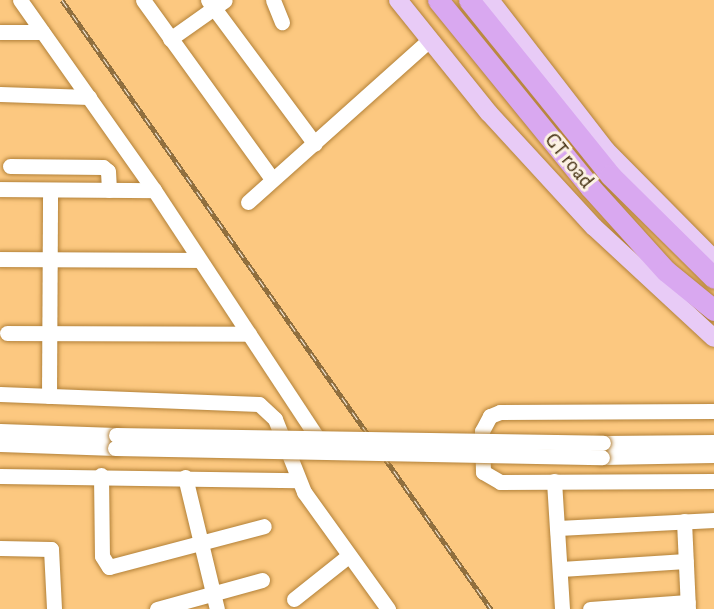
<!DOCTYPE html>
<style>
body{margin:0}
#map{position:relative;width:714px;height:609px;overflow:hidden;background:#fcc880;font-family:"Alegreya Sans",sans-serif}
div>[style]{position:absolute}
.roads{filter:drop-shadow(0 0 2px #b28138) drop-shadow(0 0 2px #b28138)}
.minor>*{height:15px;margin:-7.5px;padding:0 7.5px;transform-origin:7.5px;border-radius:7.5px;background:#fff}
.major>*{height:18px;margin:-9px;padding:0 9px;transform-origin:9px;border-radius:9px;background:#e8cbf6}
.highway>*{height:21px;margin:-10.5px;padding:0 10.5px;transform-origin:10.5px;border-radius:10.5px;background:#d9a8f0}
.rail>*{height:5px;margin-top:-2.5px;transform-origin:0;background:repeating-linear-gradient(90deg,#fcf2e4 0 9px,#906f3e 0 18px);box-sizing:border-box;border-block:2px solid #906f3e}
.bridges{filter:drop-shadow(0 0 2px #b28138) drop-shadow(0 0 2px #b28138)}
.minor-bridge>*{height:15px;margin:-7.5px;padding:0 7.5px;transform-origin:7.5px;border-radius:7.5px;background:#fff}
span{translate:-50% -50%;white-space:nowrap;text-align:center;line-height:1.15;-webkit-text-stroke:6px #fcf2e4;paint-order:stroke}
.street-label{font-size:21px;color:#422e0f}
</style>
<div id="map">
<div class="roads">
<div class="minor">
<i style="left:20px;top:0;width:232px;rotate:54.8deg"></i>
<i style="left:154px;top:190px;width:298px;rotate:56.6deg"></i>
<i style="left:143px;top:0;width:221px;rotate:54.2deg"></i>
<i style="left:208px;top:0;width:179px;rotate:53.4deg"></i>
<i style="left:273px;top:0;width:24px;rotate:68deg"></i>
<i style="left:0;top:32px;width:42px"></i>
<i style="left:170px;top:39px;width:67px;rotate:-35.3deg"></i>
<i style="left:0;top:94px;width:89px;rotate:1.9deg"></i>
<i style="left:10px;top:166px;width:93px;rotate:0.6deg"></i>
<i style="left:103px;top:167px;width:6px;rotate:39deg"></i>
<i style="left:108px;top:171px;width:19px;rotate:87deg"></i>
<i style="left:0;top:189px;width:154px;rotate:0.4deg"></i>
<i style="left:248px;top:202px;width:241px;rotate:-41.8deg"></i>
<i style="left:0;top:259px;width:199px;rotate:0.3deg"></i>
<i style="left:7px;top:333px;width:242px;rotate:0.2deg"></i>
<i style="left:0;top:394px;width:259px;rotate:2.2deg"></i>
<i style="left:259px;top:404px;width:22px;rotate:43deg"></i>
<i style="left:275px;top:419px;width:79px;rotate:68.3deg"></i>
<i style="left:304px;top:492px;width:144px;rotate:54.3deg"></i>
<i style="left:49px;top:396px;width:205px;rotate:-89.7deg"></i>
<i style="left:714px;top:411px;width:214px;rotate:179.7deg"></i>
<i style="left:500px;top:412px;width:11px;rotate:158deg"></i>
<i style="left:490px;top:416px;width:17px;rotate:118deg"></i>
<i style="left:482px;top:431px;width:41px;rotate:88.6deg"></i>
<i style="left:483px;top:472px;width:20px;rotate:30deg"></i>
<i style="left:500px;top:482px;width:214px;rotate:-0.3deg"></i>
<i style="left:0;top:431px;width:116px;rotate:2deg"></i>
<i style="left:603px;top:443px;width:111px;rotate:-0.5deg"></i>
<i style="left:0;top:444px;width:115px;rotate:2deg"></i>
<i style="left:602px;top:457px;width:112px;rotate:-1deg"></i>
<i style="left:101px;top:475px;width:81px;rotate:89.3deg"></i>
<i style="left:102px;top:556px;width:13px;rotate:58deg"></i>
<i style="left:109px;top:567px;width:160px;rotate:-14.8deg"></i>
<i style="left:0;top:476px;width:298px;rotate:0.8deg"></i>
<i style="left:185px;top:477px;width:136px;rotate:76.4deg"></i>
<i style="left:554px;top:481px;width:128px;rotate:86.4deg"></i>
<i style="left:684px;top:521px;width:88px;rotate:87.4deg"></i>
<i style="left:558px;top:528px;width:156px;rotate:-2.9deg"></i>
<i style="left:0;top:548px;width:51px;rotate:1.1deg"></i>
<i style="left:51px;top:549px;width:60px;rotate:87.1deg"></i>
<i style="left:561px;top:569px;width:125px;rotate:-3.7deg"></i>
<i style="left:294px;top:599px;width:69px;rotate:-38.5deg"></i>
<i style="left:157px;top:609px;width:109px;rotate:-15.4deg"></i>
<i style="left:590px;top:609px;width:98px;rotate:-4.1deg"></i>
</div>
<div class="major">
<i style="left:398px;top:0;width:145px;rotate:51.2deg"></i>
<i style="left:489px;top:113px;width:155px;rotate:47.4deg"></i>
<i style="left:594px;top:227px;width:163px;rotate:42.8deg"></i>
<i style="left:490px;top:0;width:190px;rotate:52.3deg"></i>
<i style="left:606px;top:150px;width:153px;rotate:45.3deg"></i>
</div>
<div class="highway">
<i style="left:438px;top:0;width:241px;rotate:50.9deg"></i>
<i style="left:590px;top:187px;width:113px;rotate:47.9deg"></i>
<i style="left:666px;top:271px;width:62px;rotate:39.1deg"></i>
<i style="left:469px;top:0;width:225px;rotate:51.1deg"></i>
<i style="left:610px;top:175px;width:146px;rotate:44.7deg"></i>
</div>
</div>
<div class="rail">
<i style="left:62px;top:0;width:745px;rotate:54.84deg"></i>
</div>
<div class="bridges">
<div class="minor-bridge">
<i style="left:116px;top:435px;width:487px;rotate:0.9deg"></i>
<i style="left:115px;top:448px;width:487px;rotate:1.1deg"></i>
</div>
</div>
<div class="street-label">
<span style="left:569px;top:161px;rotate:51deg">GT road</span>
</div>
</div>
